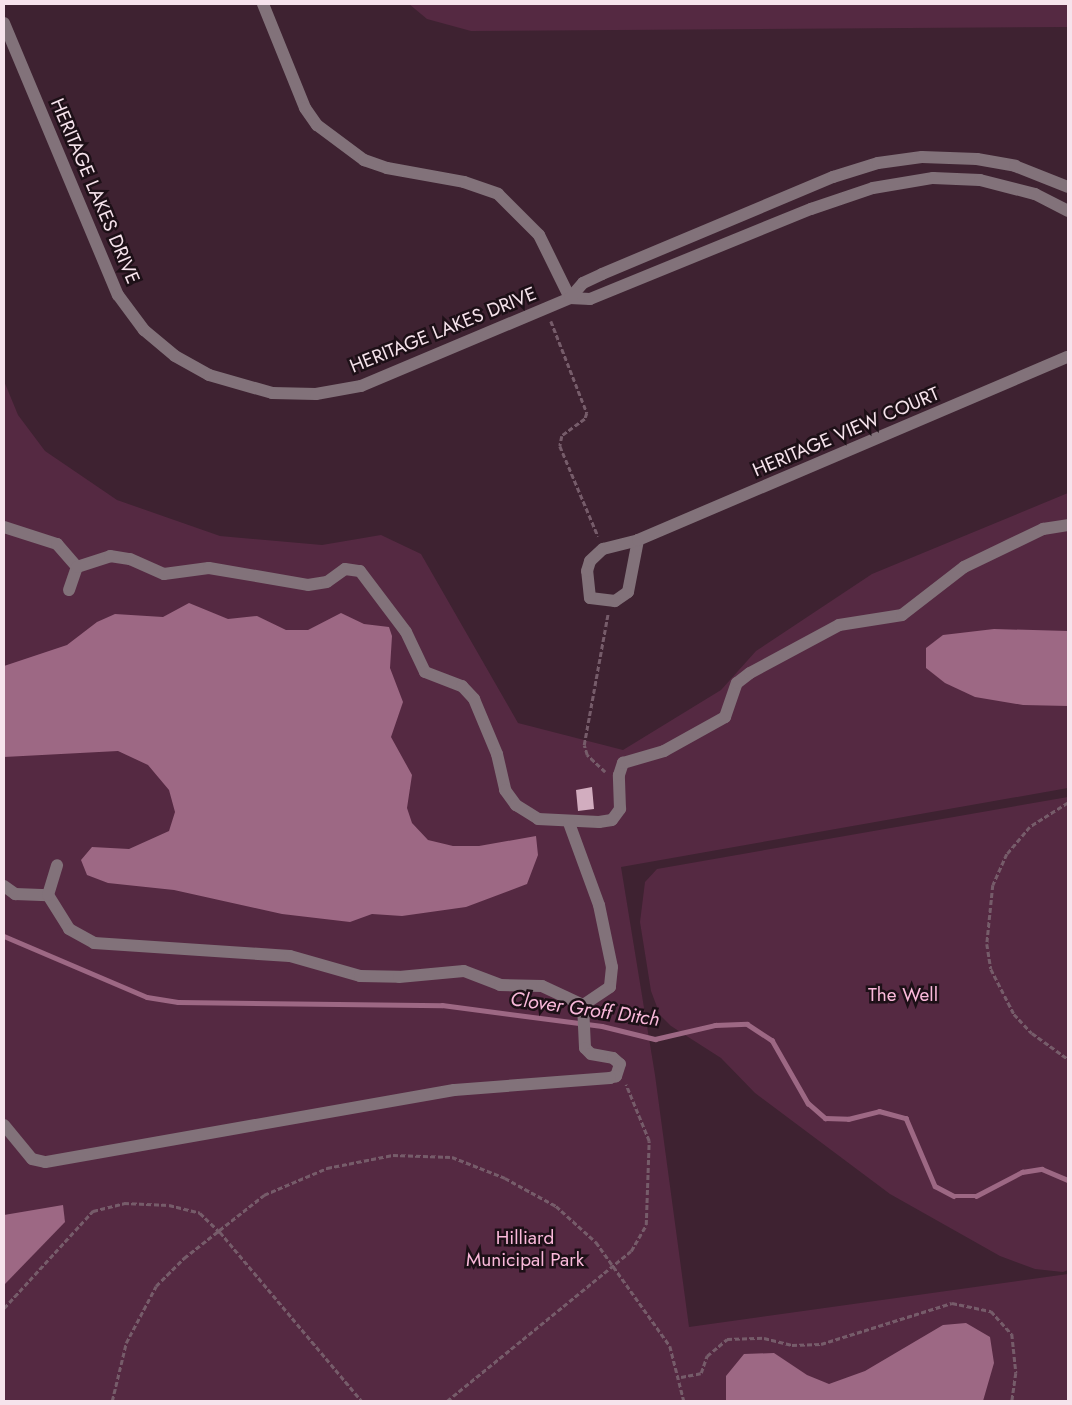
<!DOCTYPE html>
<style>
body{margin:0}
#map{position:relative;width:1072px;height:1405px;overflow:hidden;background:#3e2231;font-family:Jost,sans-serif}
div>[style]{position:absolute}
.green>*{inset:0;background:#552942}
.water>*{inset:0;background:#9d6884}
.stream>*{height:4.5px;margin:-2.25px;padding:0 2.25px;transform-origin:2.25px;border-radius:2.25px;background:#9d6884}
.building>*{inset:0;background:#d2adbf}
.path>*{height:2.5px;margin-top:-1.25px;transform-origin:0;background:repeating-linear-gradient(90deg,#765c6a 0 5px,transparent 0 7.5px)}
.minor>*{height:12px;margin:-6px;padding:0 6px;transform-origin:6px;border-radius:6px;background:#82727a}
span{translate:-50% -50%;white-space:nowrap;text-align:center;line-height:1.15;-webkit-text-stroke:5px #1d1017;paint-order:stroke}
.street-label{font-size:19px;color:#f6e3ec}
.park-label{font-size:19px;color:#fab9da}
.water-label{font-size:20px;color:#fab9db;font-style:italic}
.frame{position:absolute;inset:0;border:5px solid #f6e3ec;pointer-events:none}
</style>
<div id="map">
<div class="green">
<i style="clip-path:polygon(409px 4px,1068px 4px,1068px 27px,471px 31px,427px 19px)"></i>
<i style="clip-path:polygon(4px 381px,18px 415px,45px 451px,117px 500px,220px 536px,322px 545px,381px 535px,421px 554px,518px 723px,623px 750px,721px 690px,756px 651px,872px 574px,1068px 493px,1068px 788px,621px 867px,655px 1075px,689px 1327px,1068px 1274px,1068px 1401px,4px 1401px)"></i>
<i style="clip-path:polygon(1068px 797px,1068px 1270px,1063px 1272px,1035px 1269px,1000px 1256px,890px 1194px,755px 1093px,721px 1058px,671px 1026px,660px 1015px,651px 991px,640px 922px,645px 882px,657px 869px)"></i>
</div>
<div class="water">
<i style="clip-path:polygon(189px 603px,228px 619px,257px 616px,286px 630px,308px 630px,341px 613px,364px 624px,389px 627px,392px 636px,390px 668px,403px 702px,391px 737px,412px 775px,407px 808px,412px 823px,428px 840px,453px 846px,479px 846px,536px 836px,538px 855px,527px 884px,466px 907px,402px 916px,372px 914px,350px 922px,282px 914px,174px 890px,108px 883px,87px 875px,81px 860px,92px 847px,129px 849px,169px 831px,175px 812px,169px 790px,148px 765px,118px 751px,4px 757px,4px 666px,67px 645px,97px 622px,115px 614px,163px 617px)"></i>
<i style="clip-path:polygon(994px 629px,1068px 631px,1068px 706px,1023px 705px,975px 697px,945px 683px,926px 668px,926px 648px,943px 635px)"></i>
<i style="clip-path:polygon(63px 1205px,65px 1222px,4px 1285px,4px 1215px)"></i>
<i style="clip-path:polygon(966px 1323px,990px 1337px,994px 1363px,983px 1401px,726px 1401px,726px 1376px,744px 1354px,774px 1353px,807px 1375px,829px 1384px,865px 1371px,943px 1325px)"></i>
</div>
<div class="stream">
<i style="left:4px;top:936px;width:155px;rotate:23.1deg"></i>
<i style="left:147px;top:997px;width:31px;rotate:9deg"></i>
<i style="left:178px;top:1002px;width:264px;rotate:0.7deg"></i>
<i style="left:442px;top:1005px;width:161px;rotate:7.5deg"></i>
<i style="left:602px;top:1026px;width:55px;rotate:13.8deg"></i>
<i style="left:655px;top:1039px;width:62px;rotate:-13.1deg"></i>
<i style="left:715px;top:1025px;width:32px;rotate:-2deg"></i>
<i style="left:747px;top:1024px;width:30px;rotate:33deg"></i>
<i style="left:772px;top:1040px;width:73px;rotate:60.3deg"></i>
<i style="left:808px;top:1103px;width:23px;rotate:41deg"></i>
<i style="left:825px;top:1118px;width:23px;rotate:2deg"></i>
<i style="left:848px;top:1119px;width:32px;rotate:-14deg"></i>
<i style="left:879px;top:1111px;width:28px;rotate:15deg"></i>
<i style="left:906px;top:1118px;width:74px;rotate:66.9deg"></i>
<i style="left:935px;top:1186px;width:21px;rotate:28deg"></i>
<i style="left:954px;top:1196px;width:22px"></i>
<i style="left:976px;top:1196px;width:52px;rotate:-27.6deg"></i>
<i style="left:1022px;top:1172px;width:20px;rotate:-9deg"></i>
<i style="left:1042px;top:1169px;width:28px;rotate:23deg"></i>
</div>
<div class="building">
<i style="clip-path:polygon(592px 787px,594px 809px,578px 811px,576px 790px)"></i>
</div>
<div class="path">
<i style="left:551px;top:321px;width:99px;rotate:68.6deg"></i>
<i style="left:587px;top:413px;width:6px;rotate:108deg"></i>
<i style="left:585px;top:419px;width:29px;rotate:144deg"></i>
<i style="left:562px;top:436px;width:10px;rotate:101deg"></i>
<i style="left:560px;top:446px;width:98px;rotate:67.1deg"></i>
<i style="left:605px;top:772px;width:25px;rotate:-137deg"></i>
<i style="left:587px;top:755px;width:10px;rotate:-107deg"></i>
<i style="left:584px;top:745px;width:134px;rotate:-79.7deg"></i>
<i style="left:1068px;top:803px;width:45px;rotate:147.7deg"></i>
<i style="left:1030px;top:827px;width:35px;rotate:130deg"></i>
<i style="left:1007px;top:854px;width:34px;rotate:114deg"></i>
<i style="left:993px;top:885px;width:59px;rotate:95.8deg"></i>
<i style="left:987px;top:944px;width:25px;rotate:81deg"></i>
<i style="left:991px;top:969px;width:51px;rotate:62.9deg"></i>
<i style="left:1014px;top:1014px;width:26px;rotate:47deg"></i>
<i style="left:1032px;top:1033px;width:44px;rotate:35.8deg"></i>
<i style="left:4px;top:1308px;width:132px;rotate:-47.5deg"></i>
<i style="left:93px;top:1211px;width:32px;rotate:-14deg"></i>
<i style="left:124px;top:1203px;width:45px;rotate:2.5deg"></i>
<i style="left:169px;top:1205px;width:32px;rotate:14deg"></i>
<i style="left:200px;top:1213px;width:28px;rotate:44deg"></i>
<i style="left:220px;top:1232px;width:221px;rotate:50deg"></i>
<i style="left:681px;top:1377px;width:20px;rotate:-11deg"></i>
<i style="left:701px;top:1373px;width:18px;rotate:-71deg"></i>
<i style="left:707px;top:1356px;width:26px;rotate:-40deg"></i>
<i style="left:727px;top:1339px;width:37px;rotate:-2deg"></i>
<i style="left:764px;top:1338px;width:29px;rotate:14deg"></i>
<i style="left:792px;top:1345px;width:29px;rotate:-2deg"></i>
<i style="left:821px;top:1344px;width:137px;rotate:-17.4deg"></i>
<i style="left:952px;top:1303px;width:40px;rotate:12deg"></i>
<i style="left:991px;top:1311px;width:31px;rotate:48deg"></i>
<i style="left:1012px;top:1334px;width:39px;rotate:84deg"></i>
<i style="left:1016px;top:1373px;width:28px;rotate:98deg"></i>
<i style="left:112px;top:1401px;width:60px;rotate:-76.4deg"></i>
<i style="left:126px;top:1343px;width:64px;rotate:-62.2deg"></i>
<i style="left:156px;top:1286px;width:40px;rotate:-45deg"></i>
<i style="left:184px;top:1258px;width:102px;rotate:-38.2deg"></i>
<i style="left:264px;top:1195px;width:69px;rotate:-23.2deg"></i>
<i style="left:327px;top:1168px;width:67px;rotate:-11.1deg"></i>
<i style="left:393px;top:1155px;width:59px;rotate:1.9deg"></i>
<i style="left:452px;top:1157px;width:57px;rotate:21.6deg"></i>
<i style="left:505px;top:1178px;width:58px;rotate:28.8deg"></i>
<i style="left:556px;top:1206px;width:54px;rotate:42deg"></i>
<i style="left:596px;top:1242px;width:128px;rotate:54.6deg"></i>
<i style="left:670px;top:1346px;width:57px;rotate:75.7deg"></i>
<i style="left:447px;top:1401px;width:237px;rotate:-39.2deg"></i>
<i style="left:631px;top:1251px;width:30px;rotate:-60deg"></i>
<i style="left:646px;top:1225px;width:84px;rotate:-88deg"></i>
<i style="left:649px;top:1141px;width:61px;rotate:-112.3deg"></i>
</div>
<div class="minor">
<i style="left:263px;top:4px;width:112px;rotate:68deg"></i>
<i style="left:305px;top:108px;width:21px;rotate:55deg"></i>
<i style="left:317px;top:125px;width:59px;rotate:36.7deg"></i>
<i style="left:364px;top:160px;width:24px;rotate:19deg"></i>
<i style="left:387px;top:168px;width:78px;rotate:10.3deg"></i>
<i style="left:464px;top:182px;width:36px;rotate:19deg"></i>
<i style="left:498px;top:194px;width:58px;rotate:45deg"></i>
<i style="left:539px;top:235px;width:70px;rotate:63.8deg"></i>
<i style="left:4px;top:23px;width:295px;rotate:67.3deg"></i>
<i style="left:118px;top:295px;width:44px;rotate:53.4deg"></i>
<i style="left:144px;top:330px;width:40px;rotate:40deg"></i>
<i style="left:175px;top:356px;width:39px;rotate:29deg"></i>
<i style="left:209px;top:375px;width:66px;rotate:15.9deg"></i>
<i style="left:272px;top:393px;width:44px;rotate:1.3deg"></i>
<i style="left:316px;top:394px;width:46px;rotate:-10.1deg"></i>
<i style="left:361px;top:386px;width:227px;rotate:-22.8deg"></i>
<i style="left:570px;top:298px;width:20px;rotate:3deg"></i>
<i style="left:590px;top:299px;width:239px;rotate:-22.2deg"></i>
<i style="left:811px;top:209px;width:65px;rotate:-18.7deg"></i>
<i style="left:873px;top:188px;width:61px;rotate:-9.5deg"></i>
<i style="left:933px;top:178px;width:47px;rotate:2.4deg"></i>
<i style="left:980px;top:180px;width:57px;rotate:14.3deg"></i>
<i style="left:1035px;top:194px;width:37px;rotate:27deg"></i>
<i style="left:570px;top:298px;width:20px;rotate:-49deg"></i>
<i style="left:583px;top:283px;width:21px;rotate:-25deg"></i>
<i style="left:602px;top:274px;width:251px;rotate:-22.8deg"></i>
<i style="left:833px;top:177px;width:47px;rotate:-17.3deg"></i>
<i style="left:878px;top:163px;width:44px;rotate:-7.8deg"></i>
<i style="left:922px;top:157px;width:55px;rotate:2.1deg"></i>
<i style="left:977px;top:159px;width:39px;rotate:10deg"></i>
<i style="left:1015px;top:166px;width:57px;rotate:21.6deg"></i>
<i style="left:4px;top:527px;width:56px;rotate:17.8deg"></i>
<i style="left:57px;top:544px;width:30px;rotate:49deg"></i>
<i style="left:638px;top:540px;width:53px;rotate:100.9deg"></i>
<i style="left:628px;top:592px;width:16px;rotate:145deg"></i>
<i style="left:615px;top:601px;width:25px;rotate:-173deg"></i>
<i style="left:590px;top:598px;width:27px;rotate:-96deg"></i>
<i style="left:587px;top:571px;width:10px;rotate:-73deg"></i>
<i style="left:590px;top:561px;width:18px;rotate:-43deg"></i>
<i style="left:603px;top:549px;width:36px;rotate:-14deg"></i>
<i style="left:638px;top:540px;width:467px;rotate:-23.1deg"></i>
<i style="left:69px;top:590px;width:24px;rotate:-71deg"></i>
<i style="left:77px;top:567px;width:35px;rotate:-18deg"></i>
<i style="left:110px;top:556px;width:20px;rotate:9deg"></i>
<i style="left:130px;top:559px;width:37px;rotate:24deg"></i>
<i style="left:164px;top:574px;width:45px;rotate:-7.6deg"></i>
<i style="left:209px;top:568px;width:100px;rotate:9.7deg"></i>
<i style="left:308px;top:585px;width:19px;rotate:-9deg"></i>
<i style="left:327px;top:582px;width:22px;rotate:-36deg"></i>
<i style="left:345px;top:569px;width:15px;rotate:8deg"></i>
<i style="left:360px;top:571px;width:76px;rotate:53deg"></i>
<i style="left:406px;top:632px;width:44px;rotate:64.6deg"></i>
<i style="left:425px;top:672px;width:40px;rotate:21deg"></i>
<i style="left:462px;top:686px;width:18px;rotate:47deg"></i>
<i style="left:474px;top:699px;width:60px;rotate:67.3deg"></i>
<i style="left:497px;top:754px;width:37px;rotate:77deg"></i>
<i style="left:505px;top:790px;width:19px;rotate:54deg"></i>
<i style="left:516px;top:805px;width:26px;rotate:32deg"></i>
<i style="left:538px;top:819px;width:61px;rotate:2.8deg"></i>
<i style="left:599px;top:822px;width:13px;rotate:-9deg"></i>
<i style="left:612px;top:820px;width:14px;rotate:-54deg"></i>
<i style="left:620px;top:809px;width:34px;rotate:-92deg"></i>
<i style="left:619px;top:775px;width:13px;rotate:-72deg"></i>
<i style="left:623px;top:763px;width:43px;rotate:-16.3deg"></i>
<i style="left:664px;top:751px;width:70px;rotate:-29.1deg"></i>
<i style="left:725px;top:717px;width:36px;rotate:-71deg"></i>
<i style="left:737px;top:683px;width:16px;rotate:-38deg"></i>
<i style="left:750px;top:673px;width:101px;rotate:-28.3deg"></i>
<i style="left:839px;top:625px;width:64px;rotate:-9deg"></i>
<i style="left:902px;top:615px;width:78px;rotate:-37.7deg"></i>
<i style="left:964px;top:567px;width:88px;rotate:-25.7deg"></i>
<i style="left:1043px;top:529px;width:25px;rotate:-9deg"></i>
<i style="left:569px;top:823px;width:87px;rotate:69.9deg"></i>
<i style="left:599px;top:905px;width:63px;rotate:78.2deg"></i>
<i style="left:612px;top:967px;width:20px;rotate:96deg"></i>
<i style="left:610px;top:987px;width:32px;rotate:146deg"></i>
<i style="left:4px;top:886px;width:14px;rotate:36deg"></i>
<i style="left:15px;top:894px;width:33px;rotate:2deg"></i>
<i style="left:48px;top:895px;width:40px;rotate:58deg"></i>
<i style="left:69px;top:929px;width:29px;rotate:29deg"></i>
<i style="left:94px;top:943px;width:196px;rotate:3.8deg"></i>
<i style="left:290px;top:956px;width:73px;rotate:15.9deg"></i>
<i style="left:360px;top:976px;width:39px;rotate:1deg"></i>
<i style="left:399px;top:977px;width:65px;rotate:-5.3deg"></i>
<i style="left:464px;top:971px;width:39px;rotate:21deg"></i>
<i style="left:500px;top:985px;width:42px;rotate:1.4deg"></i>
<i style="left:542px;top:986px;width:45px;rotate:24.9deg"></i>
<i style="left:583px;top:1005px;width:43px;rotate:87.3deg"></i>
<i style="left:585px;top:1048px;width:8px;rotate:45deg"></i>
<i style="left:591px;top:1054px;width:22px;rotate:10deg"></i>
<i style="left:613px;top:1058px;width:9px;rotate:41deg"></i>
<i style="left:620px;top:1064px;width:13px;rotate:108deg"></i>
<i style="left:616px;top:1076px;width:6px;rotate:162deg"></i>
<i style="left:610px;top:1078px;width:156px;rotate:175.6deg"></i>
<i style="left:454px;top:1090px;width:415px;rotate:170deg"></i>
<i style="left:45px;top:1162px;width:13px;rotate:-167deg"></i>
<i style="left:32px;top:1159px;width:44px;rotate:-129.5deg"></i>
<i style="left:48px;top:895px;width:31px;rotate:-73deg"></i>
</div>
<div class="street-label">
<span style="left:95px;top:191px;rotate:67deg">HERITAGE LAKES DRIVE</span>
<span style="left:443px;top:330px;rotate:-22deg">HERITAGE LAKES DRIVE</span>
<span style="left:846px;top:432px;rotate:-23deg">HERITAGE VIEW COURT</span>
</div>
<div class="park-label">
<span style="left:903px;top:995px">The Well</span>
<span style="left:525px;top:1249px">Hilliard<br>Municipal Park</span>
</div>
<div class="water-label">
<span style="left:585px;top:1009px;rotate:8deg">Clover Groff Ditch</span>
</div>
<div class="frame"></div>
</div>
